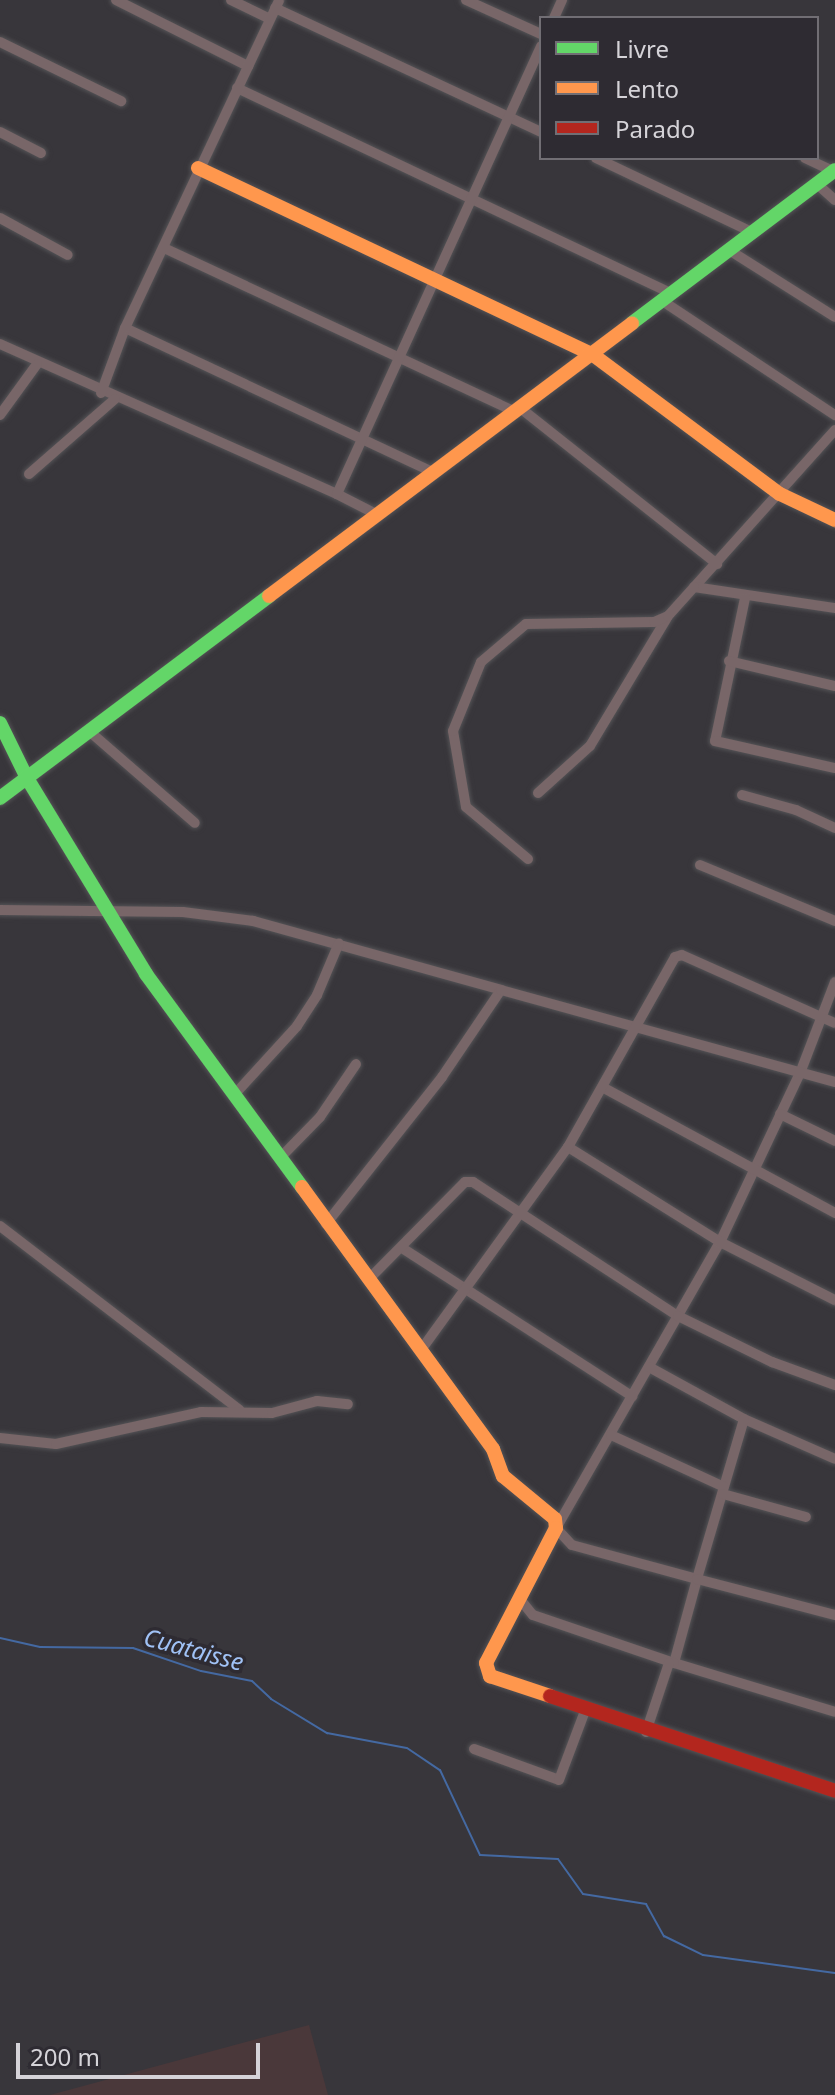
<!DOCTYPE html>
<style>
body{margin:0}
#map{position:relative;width:835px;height:2095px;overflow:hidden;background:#38363b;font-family:"Noto Sans",sans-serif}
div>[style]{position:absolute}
.industrial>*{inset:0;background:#4a383a}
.stream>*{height:2px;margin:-1px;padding:0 1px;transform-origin:1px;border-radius:1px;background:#4469a2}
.roads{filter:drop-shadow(0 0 2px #545356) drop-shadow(0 0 2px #545356)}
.street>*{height:10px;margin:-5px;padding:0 5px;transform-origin:5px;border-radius:5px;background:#786668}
.fast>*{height:14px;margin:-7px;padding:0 7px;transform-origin:7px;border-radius:7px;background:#63d668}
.slow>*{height:14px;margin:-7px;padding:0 7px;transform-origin:7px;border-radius:7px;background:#ff974d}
.jam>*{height:14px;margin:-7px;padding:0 7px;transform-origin:7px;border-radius:7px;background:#b3261e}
span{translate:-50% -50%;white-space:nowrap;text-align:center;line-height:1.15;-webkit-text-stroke:7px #2e2b32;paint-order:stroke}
.water-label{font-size:24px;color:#a0c2f6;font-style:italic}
.legend{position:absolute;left:539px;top:16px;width:280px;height:144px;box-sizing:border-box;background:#2e2b32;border:2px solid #716e74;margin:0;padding:10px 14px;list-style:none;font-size:24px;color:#d5d3d8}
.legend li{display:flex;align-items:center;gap:16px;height:40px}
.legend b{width:40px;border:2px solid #716e74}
.scale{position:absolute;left:16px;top:2043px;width:244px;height:36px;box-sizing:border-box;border:4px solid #d5d3d8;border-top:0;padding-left:10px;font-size:24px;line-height:28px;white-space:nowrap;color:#d5d3d8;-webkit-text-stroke:6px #2e2b32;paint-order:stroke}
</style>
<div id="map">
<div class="industrial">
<i style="clip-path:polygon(309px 2025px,328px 2095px,50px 2095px)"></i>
</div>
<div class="stream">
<i style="left:0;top:1638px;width:41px;rotate:12.7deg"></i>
<i style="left:40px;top:1647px;width:93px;rotate:0.6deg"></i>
<i style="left:133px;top:1648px;width:72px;rotate:18.7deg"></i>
<i style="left:201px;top:1671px;width:52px;rotate:11.1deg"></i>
<i style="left:252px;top:1681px;width:26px;rotate:43deg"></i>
<i style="left:271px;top:1699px;width:66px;rotate:31.3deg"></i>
<i style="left:327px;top:1733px;width:81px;rotate:10.6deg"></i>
<i style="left:407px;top:1748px;width:40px;rotate:34deg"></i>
<i style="left:440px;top:1770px;width:94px;rotate:64.8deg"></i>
<i style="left:480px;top:1855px;width:78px;rotate:2.9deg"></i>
<i style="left:558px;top:1859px;width:43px;rotate:54.5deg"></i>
<i style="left:583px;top:1894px;width:64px;rotate:9deg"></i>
<i style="left:646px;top:1904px;width:37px;rotate:61deg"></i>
<i style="left:664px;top:1936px;width:43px;rotate:26deg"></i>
<i style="left:703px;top:1955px;width:133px;rotate:7.8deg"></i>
</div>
<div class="roads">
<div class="street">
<i style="left:116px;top:0;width:148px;rotate:26.6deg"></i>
<i style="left:231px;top:0;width:43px;rotate:26deg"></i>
<i style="left:466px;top:0;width:82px;rotate:24.4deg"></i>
<i style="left:275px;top:8px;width:293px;rotate:25deg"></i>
<i style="left:554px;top:18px;width:20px;rotate:-66deg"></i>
<i style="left:0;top:42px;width:135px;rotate:26deg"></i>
<i style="left:237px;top:88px;width:479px;rotate:25.3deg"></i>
<i style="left:0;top:132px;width:46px;rotate:27.1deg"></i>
<i style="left:596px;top:158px;width:173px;rotate:25.4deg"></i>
<i style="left:805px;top:158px;width:31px;rotate:25deg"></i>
<i style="left:817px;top:184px;width:24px;rotate:42deg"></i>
<i style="left:0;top:218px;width:77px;rotate:28.6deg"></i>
<i style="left:164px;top:248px;width:385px;rotate:25deg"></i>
<i style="left:729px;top:250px;width:125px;rotate:32.3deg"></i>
<i style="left:661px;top:300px;width:209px;rotate:33.5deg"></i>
<i style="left:125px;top:328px;width:339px;rotate:25.1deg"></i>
<i style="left:0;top:344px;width:369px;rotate:24deg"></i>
<i style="left:101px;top:393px;width:69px;rotate:-69.7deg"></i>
<i style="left:125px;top:328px;width:362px;rotate:-64.8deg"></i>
<i style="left:519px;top:407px;width:253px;rotate:38.4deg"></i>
<i style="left:0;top:415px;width:63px;rotate:-54deg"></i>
<i style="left:835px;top:430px;width:211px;rotate:131.9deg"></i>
<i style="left:694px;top:587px;width:143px;rotate:8.5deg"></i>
<i style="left:29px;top:474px;width:114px;rotate:-41.1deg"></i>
<i style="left:376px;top:514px;width:44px;rotate:-152.9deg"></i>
<i style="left:337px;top:494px;width:492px;rotate:-65.5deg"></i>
<i style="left:745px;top:598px;width:146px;rotate:101.8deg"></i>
<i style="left:715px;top:741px;width:123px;rotate:12.7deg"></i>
<i style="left:729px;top:661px;width:109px;rotate:13.3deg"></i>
<i style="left:89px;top:731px;width:140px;rotate:41deg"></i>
<i style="left:538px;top:793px;width:70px;rotate:-42.1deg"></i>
<i style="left:590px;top:746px;width:149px;rotate:-59deg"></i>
<i style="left:742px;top:795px;width:56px;rotate:15.5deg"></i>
<i style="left:796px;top:810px;width:43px;rotate:24.8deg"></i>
<i style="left:528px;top:859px;width:81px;rotate:-140deg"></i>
<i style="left:466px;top:807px;width:77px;rotate:-99.7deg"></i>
<i style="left:453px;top:731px;width:74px;rotate:-67.9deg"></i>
<i style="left:481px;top:662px;width:59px;rotate:-40.2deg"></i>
<i style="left:526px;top:624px;width:128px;rotate:-0.9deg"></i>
<i style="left:654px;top:622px;width:15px;rotate:-23deg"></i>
<i style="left:668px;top:616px;width:39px;rotate:-48deg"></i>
<i style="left:700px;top:865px;width:146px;rotate:22.5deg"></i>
<i style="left:0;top:910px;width:183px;rotate:0.6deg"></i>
<i style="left:183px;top:912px;width:71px;rotate:7.3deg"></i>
<i style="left:253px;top:921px;width:257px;rotate:15.5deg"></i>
<i style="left:835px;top:982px;width:97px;rotate:111deg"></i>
<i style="left:800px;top:1073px;width:187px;rotate:115.3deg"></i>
<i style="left:720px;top:1242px;width:330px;rotate:119.8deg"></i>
<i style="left:556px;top:1528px;width:23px;rotate:47deg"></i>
<i style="left:572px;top:1545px;width:130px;rotate:15.2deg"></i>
<i style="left:697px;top:1579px;width:87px;rotate:105.3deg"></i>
<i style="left:674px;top:1663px;width:168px;rotate:16.9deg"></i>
<i style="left:604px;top:1088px;width:263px;rotate:28.4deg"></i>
<i style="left:235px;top:1094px;width:92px;rotate:-47.6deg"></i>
<i style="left:297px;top:1026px;width:37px;rotate:-57deg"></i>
<i style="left:317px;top:995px;width:56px;rotate:-67.1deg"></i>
<i style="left:780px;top:1114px;width:61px;rotate:26.1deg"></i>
<i style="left:568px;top:1147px;width:179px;rotate:32deg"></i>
<i style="left:720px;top:1242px;width:129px;rotate:26.8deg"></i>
<i style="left:280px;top:1158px;width:57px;rotate:-45.7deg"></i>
<i style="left:320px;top:1117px;width:64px;rotate:-55.8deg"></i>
<i style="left:326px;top:1224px;width:187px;rotate:-51.7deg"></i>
<i style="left:442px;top:1077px;width:105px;rotate:-55.9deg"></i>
<i style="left:501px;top:990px;width:346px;rotate:15.4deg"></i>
<i style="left:0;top:1226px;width:302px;rotate:37.5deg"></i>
<i style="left:402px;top:1248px;width:274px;rotate:32.8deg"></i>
<i style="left:370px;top:1278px;width:135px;rotate:-45.3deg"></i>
<i style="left:465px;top:1182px;width:8px"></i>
<i style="left:473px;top:1182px;width:245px;rotate:33.2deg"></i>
<i style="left:678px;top:1316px;width:105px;rotate:26.1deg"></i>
<i style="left:772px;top:1362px;width:67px;rotate:20.1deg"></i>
<i style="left:421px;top:1350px;width:251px;rotate:-54.1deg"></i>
<i style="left:568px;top:1147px;width:218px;rotate:-60.6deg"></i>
<i style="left:675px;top:957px;width:7px;rotate:-16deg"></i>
<i style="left:682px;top:955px;width:167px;rotate:24deg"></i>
<i style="left:649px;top:1367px;width:108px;rotate:28.7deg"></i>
<i style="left:744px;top:1419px;width:99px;rotate:23.7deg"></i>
<i style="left:744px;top:1419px;width:167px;rotate:106.4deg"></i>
<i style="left:697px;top:1579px;width:143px;rotate:14.6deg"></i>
<i style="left:611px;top:1435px;width:124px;rotate:24.7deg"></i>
<i style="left:0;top:1438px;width:56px;rotate:6.1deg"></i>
<i style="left:56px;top:1444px;width:148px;rotate:-12.4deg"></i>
<i style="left:201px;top:1412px;width:71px;rotate:0.8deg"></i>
<i style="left:272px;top:1413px;width:47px;rotate:-14.9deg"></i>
<i style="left:317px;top:1401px;width:31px;rotate:6deg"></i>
<i style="left:723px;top:1494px;width:86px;rotate:15.5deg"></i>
<i style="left:519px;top:1598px;width:22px;rotate:51deg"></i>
<i style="left:533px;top:1615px;width:149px;rotate:18.8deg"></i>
<i style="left:646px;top:1732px;width:73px;rotate:-71.6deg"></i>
<i style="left:474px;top:1749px;width:90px;rotate:20deg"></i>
<i style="left:559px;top:1780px;width:74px;rotate:-69.4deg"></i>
</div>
<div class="fast">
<i style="left:632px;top:323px;width:254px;rotate:-37deg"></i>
<i style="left:0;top:723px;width:61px;rotate:63.9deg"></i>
<i style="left:27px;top:778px;width:229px;rotate:58.7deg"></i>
<i style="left:146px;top:974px;width:264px;rotate:53.8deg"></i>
<i style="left:0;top:798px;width:336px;rotate:-36.9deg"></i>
</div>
<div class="slow">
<i style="left:198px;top:168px;width:436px;rotate:25.3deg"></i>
<i style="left:592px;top:354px;width:234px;rotate:36.7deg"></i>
<i style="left:780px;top:494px;width:61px;rotate:25.3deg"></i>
<i style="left:269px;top:596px;width:454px;rotate:-36.9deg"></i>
<i style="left:302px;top:1187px;width:324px;rotate:53.9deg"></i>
<i style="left:493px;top:1449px;width:29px;rotate:70deg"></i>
<i style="left:503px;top:1476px;width:67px;rotate:39.6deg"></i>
<i style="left:555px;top:1519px;width:9px;rotate:84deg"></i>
<i style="left:556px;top:1528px;width:152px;rotate:117.4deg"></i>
<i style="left:486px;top:1663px;width:14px;rotate:73deg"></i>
<i style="left:490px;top:1676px;width:63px;rotate:18.4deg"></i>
</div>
<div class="jam">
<i style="left:550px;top:1696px;width:300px;rotate:18.4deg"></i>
</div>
</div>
<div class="water-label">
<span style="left:194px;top:1649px;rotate:15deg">Cuataisse</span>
</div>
<ul class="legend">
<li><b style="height:10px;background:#63d668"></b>Livre</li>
<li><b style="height:10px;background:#ff974d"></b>Lento</li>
<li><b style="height:10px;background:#b3261e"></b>Parado</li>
</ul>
<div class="scale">200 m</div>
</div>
